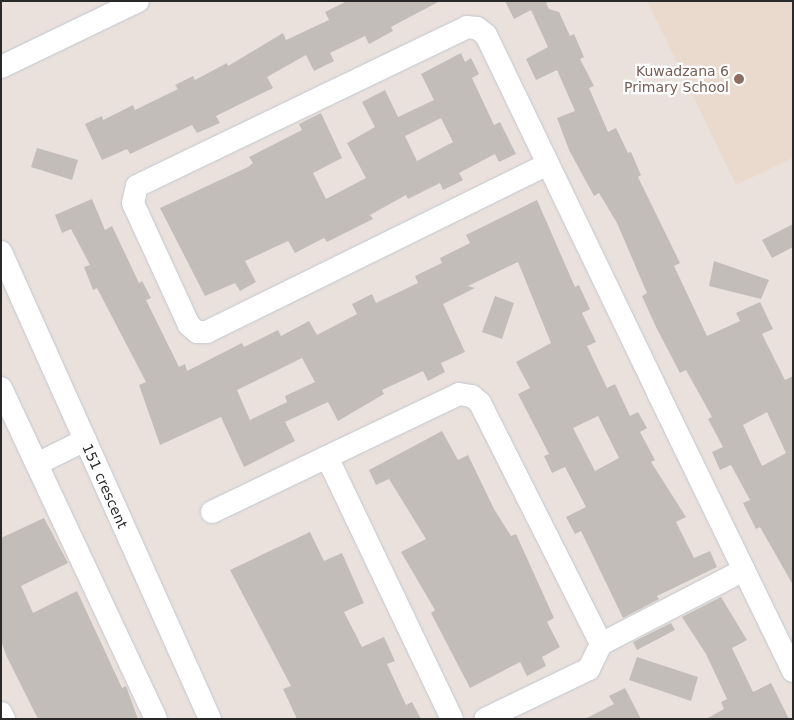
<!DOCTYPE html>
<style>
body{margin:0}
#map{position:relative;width:794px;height:720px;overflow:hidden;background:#eae1dd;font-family:"DejaVu Sans",sans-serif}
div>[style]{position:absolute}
.education>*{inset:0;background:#eadace}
.building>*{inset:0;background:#c2bdb8}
.roads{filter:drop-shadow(0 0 1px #c1c6ce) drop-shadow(0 0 1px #c1c6ce)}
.minor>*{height:22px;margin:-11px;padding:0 11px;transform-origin:11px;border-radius:11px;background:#fff}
.dots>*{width:14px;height:14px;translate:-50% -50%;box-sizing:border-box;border:2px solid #fff;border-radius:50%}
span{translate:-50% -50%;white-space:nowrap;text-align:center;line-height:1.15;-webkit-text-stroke:4.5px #fff;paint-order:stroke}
.education-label{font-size:14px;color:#785e54}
.right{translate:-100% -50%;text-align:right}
.street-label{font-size:14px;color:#292929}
.frame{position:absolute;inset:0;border:2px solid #292929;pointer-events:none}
</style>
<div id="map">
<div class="education">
<i style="clip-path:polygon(647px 1px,793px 1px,793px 158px,736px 185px)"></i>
</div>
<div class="building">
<i style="clip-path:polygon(347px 1px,440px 1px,391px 27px,393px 31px,369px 44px,365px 36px,330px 53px,334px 61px,314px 71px,306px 55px,267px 77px,273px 88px,216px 116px,220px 123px,197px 133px,192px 125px,130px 154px,127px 149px,102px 160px,85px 124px,102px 116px,103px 120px,133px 105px,135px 110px,178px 89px,175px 85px,193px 76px,195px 80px,227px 63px,228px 66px,283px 33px,286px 40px,329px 20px,325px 12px)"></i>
<i style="clip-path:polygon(evenodd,505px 1px,550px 1px,546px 3px,549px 9px,559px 12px,570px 36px,574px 34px,584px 57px,580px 59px,594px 86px,589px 88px,608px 132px,616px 128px,628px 153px,631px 152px,641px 175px,638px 177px,680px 263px,674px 266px,707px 336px,740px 321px,736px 313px,760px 302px,773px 329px,762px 334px,785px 380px,793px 376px,793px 585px,760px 527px,756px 529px,743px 503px,750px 500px,731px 465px,720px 470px,712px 452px,723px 447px,708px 419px,712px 417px,686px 370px,680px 373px,656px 327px,642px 296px,647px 293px,617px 223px,599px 193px,594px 196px,569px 150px,557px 118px,575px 111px,557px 70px,536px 80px,526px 59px,548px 47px,531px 10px,514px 19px,505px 1px,767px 412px,786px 453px,762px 466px,743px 425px,767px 412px)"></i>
<i style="clip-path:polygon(evenodd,461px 53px,465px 62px,471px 58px,479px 74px,472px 78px,494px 125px,500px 122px,516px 154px,499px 162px,495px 154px,459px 173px,463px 180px,443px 190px,440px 183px,408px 199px,406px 195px,370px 215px,373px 219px,327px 242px,324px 238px,295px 253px,288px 241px,245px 261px,256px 282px,240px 291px,235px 283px,205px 296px,160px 208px,248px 167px,253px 163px,249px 157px,302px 130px,299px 124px,321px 113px,342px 158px,313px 173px,326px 199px,366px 178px,347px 143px,375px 127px,362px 102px,385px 90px,398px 117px,434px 100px,421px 74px,461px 53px,441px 118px,453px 142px,417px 161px,405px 136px,441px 118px)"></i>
<i style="clip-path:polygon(37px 148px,78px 160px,72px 180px,31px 167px)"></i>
<i style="clip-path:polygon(evenodd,92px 199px,105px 230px,112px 226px,139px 283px,142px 281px,151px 298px,146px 300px,179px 367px,185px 364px,187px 371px,242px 343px,244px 347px,278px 330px,281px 336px,309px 321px,317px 335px,357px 314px,352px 304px,372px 294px,376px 303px,418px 283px,415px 276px,442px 263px,440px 258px,470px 243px,466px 235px,537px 200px,575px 287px,579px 285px,590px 309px,582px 313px,596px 342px,587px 346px,607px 388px,615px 384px,630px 416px,638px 412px,647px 428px,640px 432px,655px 460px,651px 462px,686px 517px,676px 522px,694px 558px,710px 551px,717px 567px,657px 596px,659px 599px,623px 618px,581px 531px,575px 534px,566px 517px,586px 507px,565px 467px,552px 473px,544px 456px,549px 454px,518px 394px,530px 388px,516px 362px,551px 343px,518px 262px,468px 286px,475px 288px,443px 304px,465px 352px,441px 363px,445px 372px,428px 381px,423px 371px,382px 390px,384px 394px,338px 421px,328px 402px,285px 422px,295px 441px,244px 467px,221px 417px,160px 445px,139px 385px,146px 382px,97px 288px,93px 290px,84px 267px,90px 265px,71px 229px,62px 233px,55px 215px,92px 199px,302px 358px,315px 382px,285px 396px,287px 402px,250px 420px,237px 390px,302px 358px,92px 199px,598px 416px,619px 458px,595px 471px,573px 428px,598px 416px)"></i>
<i style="clip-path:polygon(793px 224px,793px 247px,772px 258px,762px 240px)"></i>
<i style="clip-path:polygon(714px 261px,769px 280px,761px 299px,709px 286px)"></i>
<i style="clip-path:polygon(495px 296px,514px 303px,502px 339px,482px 332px)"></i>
<i style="clip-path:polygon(442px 431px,458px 460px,468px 455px,494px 509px,511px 536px,516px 534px,554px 618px,547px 622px,560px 647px,542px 657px,546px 666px,527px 676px,520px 662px,470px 688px,431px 613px,435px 610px,401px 552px,426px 539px,389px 479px,376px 485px,369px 470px)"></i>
<i style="clip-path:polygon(44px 518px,68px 563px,21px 586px,33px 613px,77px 591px,122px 688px,126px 686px,138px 719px,38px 719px,6px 655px,1px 640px,1px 538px)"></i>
<i style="clip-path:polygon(310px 532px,324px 561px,342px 553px,364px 603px,344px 612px,362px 647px,384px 637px,395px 661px,387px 664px,406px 705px,412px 702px,421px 719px,297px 719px,283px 689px,291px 686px,230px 570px)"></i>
<i style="clip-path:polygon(721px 597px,747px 640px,732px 648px,753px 692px,771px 683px,789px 719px,706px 719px,724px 709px,721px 702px,727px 699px,706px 654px,682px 617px)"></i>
<i style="clip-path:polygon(671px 623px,675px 630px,637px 650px,633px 642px)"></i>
<i style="clip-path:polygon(637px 657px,698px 677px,691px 701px,629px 680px)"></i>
<i style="clip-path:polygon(625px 688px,641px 719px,585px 719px,614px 704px,609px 696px)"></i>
</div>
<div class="roads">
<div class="minor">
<i style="left:1px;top:67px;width:152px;rotate:-25.7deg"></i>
<i style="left:548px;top:164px;width:380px;rotate:153.8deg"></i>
<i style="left:207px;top:332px;width:10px;rotate:180deg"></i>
<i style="left:197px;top:332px;width:11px;rotate:-139deg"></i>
<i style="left:189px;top:325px;width:134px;rotate:-114.7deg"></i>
<i style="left:133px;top:203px;width:17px;rotate:-77deg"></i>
<i style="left:137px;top:186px;width:366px;rotate:-25.7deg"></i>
<i style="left:467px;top:27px;width:10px;rotate:6deg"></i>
<i style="left:477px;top:28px;width:11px;rotate:38deg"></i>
<i style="left:486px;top:35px;width:143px;rotate:64.3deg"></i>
<i style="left:548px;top:164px;width:254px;rotate:64.3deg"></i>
<i style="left:658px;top:393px;width:309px;rotate:64.1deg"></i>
<i style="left:1px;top:252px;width:512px;rotate:65.89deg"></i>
<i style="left:1px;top:388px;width:365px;rotate:64.9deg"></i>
<i style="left:37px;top:464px;width:54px;rotate:-26.6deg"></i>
<i style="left:212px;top:512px;width:127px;rotate:-25.6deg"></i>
<i style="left:601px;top:644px;width:161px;rotate:-27.4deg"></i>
<i style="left:1px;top:713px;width:7px;rotate:63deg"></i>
<i style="left:452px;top:719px;width:290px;rotate:-115.5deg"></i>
<i style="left:327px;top:457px;width:146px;rotate:-25.5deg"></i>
<i style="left:459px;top:394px;width:13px;rotate:9deg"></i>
<i style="left:472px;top:396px;width:11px;rotate:41deg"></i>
<i style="left:480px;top:403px;width:270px;rotate:63.3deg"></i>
<i style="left:601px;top:644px;width:28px;rotate:116deg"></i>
<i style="left:589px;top:669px;width:115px;rotate:154.3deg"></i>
</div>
</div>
<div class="dots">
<i style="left:739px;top:79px;background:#8d6e63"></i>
</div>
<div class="education-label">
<span class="right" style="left:729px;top:79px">Kuwadzana 6<br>Primary School</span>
</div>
<div class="street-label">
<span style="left:105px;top:486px;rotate:66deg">151 crescent</span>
</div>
<div class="frame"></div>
</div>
